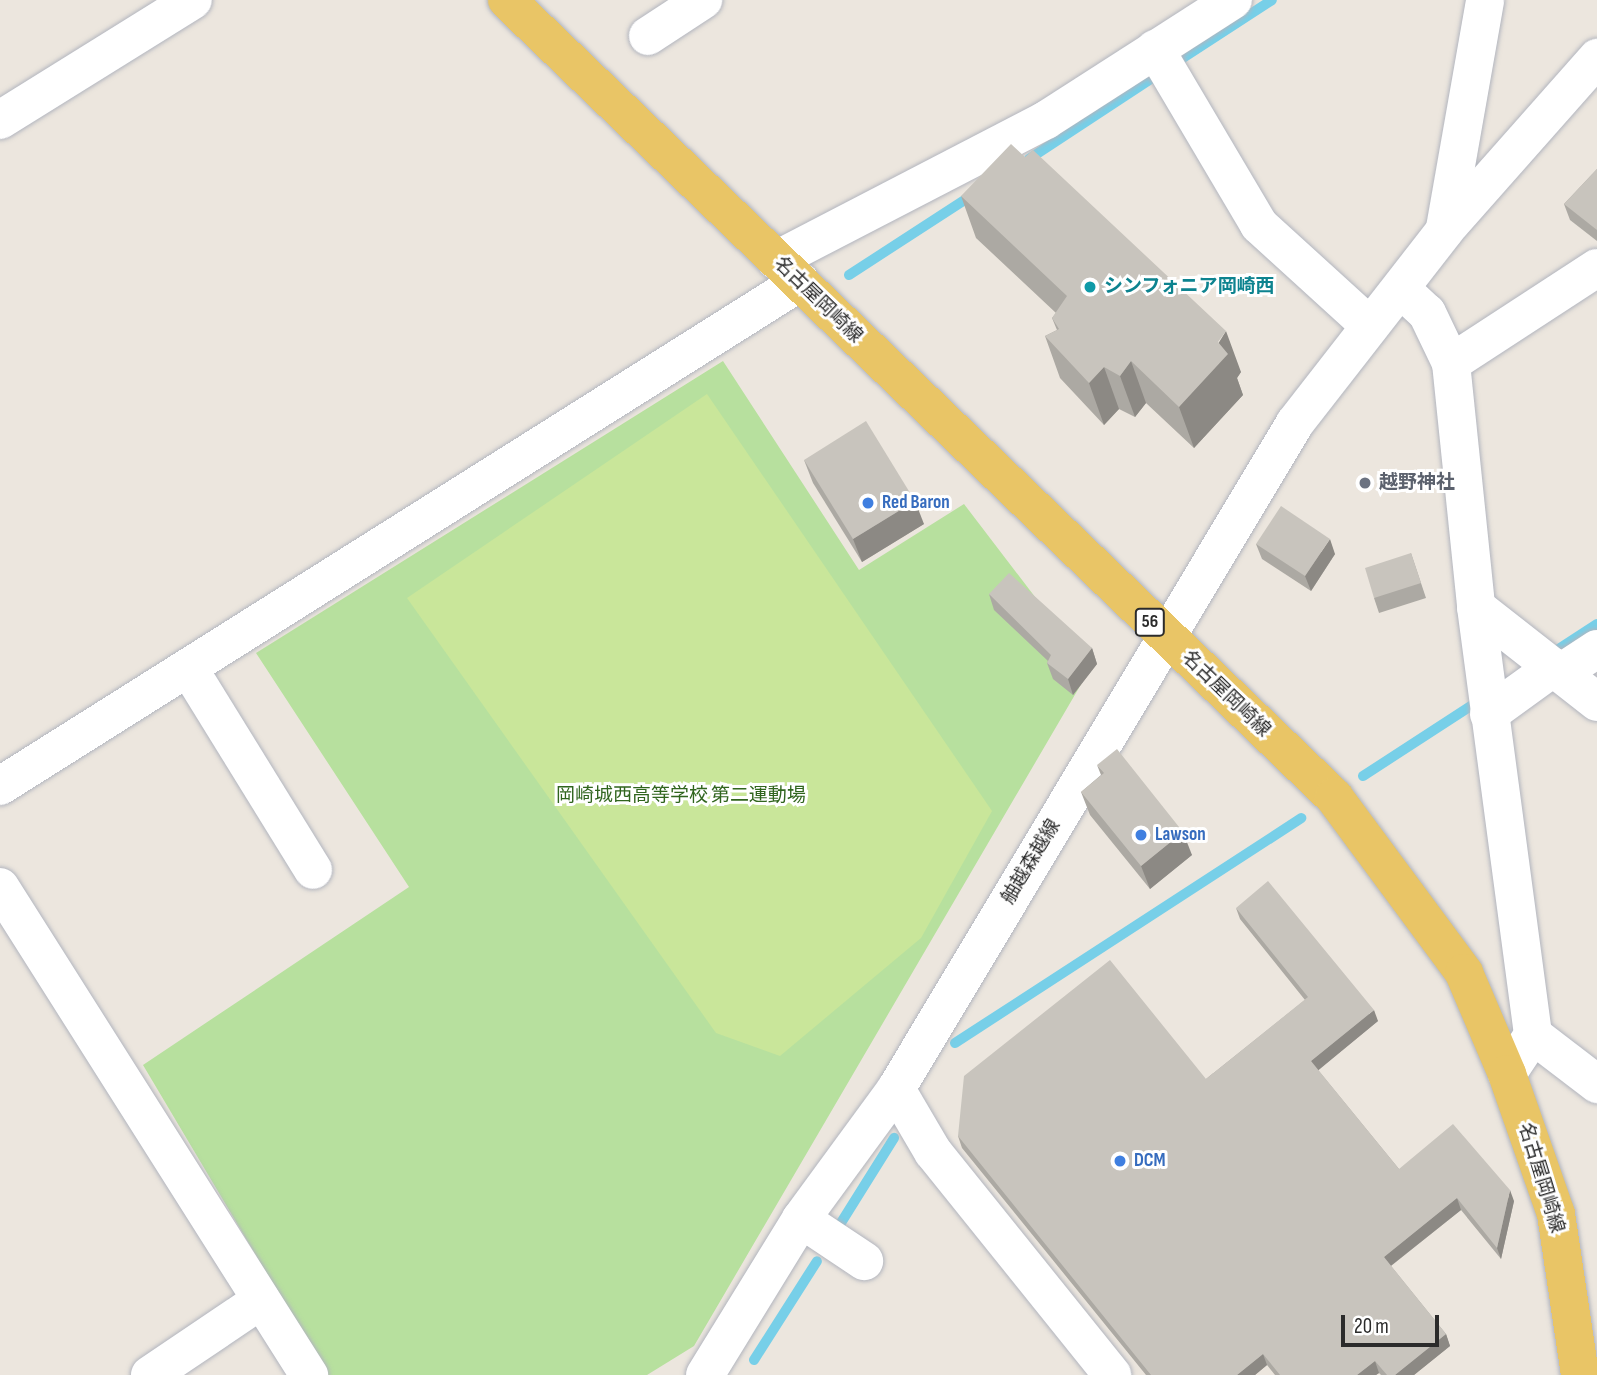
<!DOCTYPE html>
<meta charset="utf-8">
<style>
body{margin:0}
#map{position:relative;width:1597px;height:1375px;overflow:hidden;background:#ece6de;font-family:"Sofia Sans Condensed","Noto Sans JP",sans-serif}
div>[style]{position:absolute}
.green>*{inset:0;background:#b7e09e}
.pitch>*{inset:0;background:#c9e69a}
.stream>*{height:10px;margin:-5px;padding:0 5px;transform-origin:5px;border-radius:5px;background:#77cfe8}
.roads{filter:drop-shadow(0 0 2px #b2b5be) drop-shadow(0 0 2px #b2b5be)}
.minor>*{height:38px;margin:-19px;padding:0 19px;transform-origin:19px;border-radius:19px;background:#fff}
.major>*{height:38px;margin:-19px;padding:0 19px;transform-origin:19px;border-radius:19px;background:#e9c566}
.wall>*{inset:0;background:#aca9a3}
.shaded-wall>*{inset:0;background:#8c8984}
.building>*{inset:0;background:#c8c4bd}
.dots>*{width:19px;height:19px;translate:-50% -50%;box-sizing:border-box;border:4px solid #fff;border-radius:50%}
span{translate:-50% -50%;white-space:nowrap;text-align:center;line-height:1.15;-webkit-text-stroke:6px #fff;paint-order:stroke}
.shield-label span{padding:2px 5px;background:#fff;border:2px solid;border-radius:5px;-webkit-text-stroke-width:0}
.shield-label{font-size:18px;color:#2b2b2b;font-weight:700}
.culture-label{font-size:19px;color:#0d838f;font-weight:700}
.left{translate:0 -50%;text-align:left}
.street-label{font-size:19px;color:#2b2b2b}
.worship-label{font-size:19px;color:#5b616d;font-weight:700}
.shop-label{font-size:19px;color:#366cbe;font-weight:700}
.park-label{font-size:19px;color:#30651e}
.scale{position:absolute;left:1341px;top:1315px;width:98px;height:32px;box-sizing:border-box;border:4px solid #2b2b2b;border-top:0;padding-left:9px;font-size:21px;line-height:24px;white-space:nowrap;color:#2b2b2b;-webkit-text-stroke:5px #fff;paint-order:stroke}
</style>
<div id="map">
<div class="green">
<i style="clip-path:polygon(723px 361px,859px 570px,964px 504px,1090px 669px,694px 1346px,647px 1375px,327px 1375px,143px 1065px,409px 887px,256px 653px)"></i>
</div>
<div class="pitch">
<i style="clip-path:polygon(707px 394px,992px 811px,921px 938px,780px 1056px,716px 1033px,407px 598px)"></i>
</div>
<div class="stream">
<i style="left:1172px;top:65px;width:119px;rotate:-33deg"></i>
<i style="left:1029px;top:159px;width:157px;rotate:-33.3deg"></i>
<i style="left:849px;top:275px;width:147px;rotate:-33deg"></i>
<i style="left:1551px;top:654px;width:55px;rotate:-33.1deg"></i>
<i style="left:1363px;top:776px;width:140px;rotate:-33deg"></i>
<i style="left:955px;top:1043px;width:413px;rotate:-33deg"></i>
<i style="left:839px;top:1226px;width:104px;rotate:-58deg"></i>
<i style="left:754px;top:1360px;width:117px;rotate:-57.5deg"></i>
</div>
<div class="roads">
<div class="minor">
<i style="left:648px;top:36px;width:66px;rotate:-33.2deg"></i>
<i style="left:1155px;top:49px;width:204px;rotate:59.4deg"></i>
<i style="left:1259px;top:225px;width:150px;rotate:42.3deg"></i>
<i style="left:0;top:120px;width:227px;rotate:-31.9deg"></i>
<i style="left:1445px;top:228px;width:231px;rotate:-80deg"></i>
<i style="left:776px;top:260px;width:304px;rotate:-27.4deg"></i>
<i style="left:1046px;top:120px;width:222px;rotate:-32.7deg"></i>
<i style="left:1402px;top:290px;width:34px;rotate:43deg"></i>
<i style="left:1427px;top:313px;width:55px;rotate:64.4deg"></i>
<i style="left:1451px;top:363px;width:245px;rotate:84.1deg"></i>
<i style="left:1476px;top:607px;width:432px;rotate:82.4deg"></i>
<i style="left:1533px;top:1035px;width:47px;rotate:123.7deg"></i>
<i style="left:1451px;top:363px;width:174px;rotate:-33.1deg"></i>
<i style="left:1476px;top:607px;width:154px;rotate:38.1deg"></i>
<i style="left:189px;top:669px;width:236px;rotate:58.3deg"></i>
<i style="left:1562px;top:672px;width:42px;rotate:-33.3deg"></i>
<i style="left:1489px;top:714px;width:80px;rotate:-35.9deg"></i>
<i style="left:0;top:786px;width:946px;rotate:-32.21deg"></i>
<i style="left:0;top:887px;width:578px;rotate:57.66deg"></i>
<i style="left:1533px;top:1035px;width:81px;rotate:37.4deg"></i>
<i style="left:896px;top:1089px;width:73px;rotate:59.6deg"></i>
<i style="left:933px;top:1152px;width:286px;rotate:51.2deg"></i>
<i style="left:801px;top:1219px;width:76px;rotate:33.7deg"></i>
<i style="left:150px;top:1375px;width:134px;rotate:-34deg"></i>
<i style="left:705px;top:1375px;width:183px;rotate:-58.4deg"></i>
<i style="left:801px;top:1219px;width:161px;rotate:-53.8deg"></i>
<i style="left:896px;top:1089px;width:776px;rotate:-59.07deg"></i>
<i style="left:1295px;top:423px;width:244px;rotate:-52.1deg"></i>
<i style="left:1445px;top:230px;width:230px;rotate:-48.5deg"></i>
</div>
<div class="major">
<i style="left:507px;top:0;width:1149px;rotate:43.94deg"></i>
<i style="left:1334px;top:797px;width:219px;rotate:53.5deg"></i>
<i style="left:1464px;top:973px;width:110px;rotate:66.9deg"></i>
<i style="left:1507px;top:1074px;width:148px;rotate:70.7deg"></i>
<i style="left:1556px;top:1214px;width:163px;rotate:81.5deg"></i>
</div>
</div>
<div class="wall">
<i style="clip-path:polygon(1597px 169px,1597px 241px,1570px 220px,1564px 204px)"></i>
<i style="clip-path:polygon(961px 196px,1241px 372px,1237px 378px,1243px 395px,1194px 448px,1146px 403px,1135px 417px,1119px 409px,1104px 425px,1060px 378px,1045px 336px,1057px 330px,1052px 318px,1056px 313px,976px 238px)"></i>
<i style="clip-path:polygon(804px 460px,924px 524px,862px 562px,813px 483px)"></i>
<i style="clip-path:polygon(1256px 544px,1335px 554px,1311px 591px,1262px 559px)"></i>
<i style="clip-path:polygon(1411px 553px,1426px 598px,1379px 613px,1374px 598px)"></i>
<i style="clip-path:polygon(989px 594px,1092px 648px,1097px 664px,1073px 695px,1053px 679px,1047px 663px,1048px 661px,994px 610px)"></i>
<i style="clip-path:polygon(1097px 765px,1192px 855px,1150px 889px,1090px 815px,1081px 792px,1101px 775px)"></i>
<i style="clip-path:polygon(1236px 908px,1378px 1021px,1318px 1070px,1399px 1169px,1514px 1201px,1501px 1259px,1461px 1210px,1391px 1266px,1446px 1334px,1450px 1346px,1414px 1375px,1381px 1375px,1379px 1373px,1376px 1375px,1275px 1375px,1267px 1365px,1255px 1375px,1146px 1375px,962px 1148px,958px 1136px,1206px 1079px,1305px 1000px,1240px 919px)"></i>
</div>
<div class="shaded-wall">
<i style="clip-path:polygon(1226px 331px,1241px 372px,1237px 378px,1243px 395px,1194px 448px,1179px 407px)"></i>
<i style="clip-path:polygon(1131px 361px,1146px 403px,1135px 417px,1120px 376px)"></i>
<i style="clip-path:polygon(1104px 367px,1119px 409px,1104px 425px,1089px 383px)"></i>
<i style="clip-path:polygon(915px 501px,924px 524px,862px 562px,853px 539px)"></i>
<i style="clip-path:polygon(1330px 539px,1335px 554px,1311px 591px,1305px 576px)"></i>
<i style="clip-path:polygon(1092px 648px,1097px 664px,1073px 695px,1068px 679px)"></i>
<i style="clip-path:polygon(1183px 832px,1192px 855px,1150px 889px,1141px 866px)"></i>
<i style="clip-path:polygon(1374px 1010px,1378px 1021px,1315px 1073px,1311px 1061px)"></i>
<i style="clip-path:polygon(1510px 1190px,1514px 1201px,1501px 1259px,1497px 1248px)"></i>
<i style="clip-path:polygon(1457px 1198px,1461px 1210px,1388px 1268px,1384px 1257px)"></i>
<i style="clip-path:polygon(1446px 1334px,1450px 1346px,1414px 1375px,1395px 1375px)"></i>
<i style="clip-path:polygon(1263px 1354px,1267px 1365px,1255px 1375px,1237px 1375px)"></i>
<i style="clip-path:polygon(1375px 1361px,1379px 1373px,1376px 1375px,1357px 1375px)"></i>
</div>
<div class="building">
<i style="clip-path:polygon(1011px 144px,1025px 157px,1033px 150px,1226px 331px,1218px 342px,1228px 354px,1179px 407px,1131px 361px,1120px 376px,1104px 367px,1089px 383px,1045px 336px,1059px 329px,1052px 318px,1067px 296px,961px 196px)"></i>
<i style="clip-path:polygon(1597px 169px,1597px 230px,1564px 204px)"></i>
<i style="clip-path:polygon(866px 421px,915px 501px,853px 539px,804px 460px)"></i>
<i style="clip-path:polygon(1281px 506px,1330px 539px,1305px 576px,1256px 544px)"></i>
<i style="clip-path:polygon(1411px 553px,1421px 583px,1374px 598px,1365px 568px)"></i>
<i style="clip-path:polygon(1009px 573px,1092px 648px,1068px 679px,1047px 663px,1051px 655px,989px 594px)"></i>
<i style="clip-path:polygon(1117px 749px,1183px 832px,1141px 866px,1081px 792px,1104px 773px,1097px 765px)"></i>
<i style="clip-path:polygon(1268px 881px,1374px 1010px,1311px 1061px,1399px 1169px,1453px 1124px,1510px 1190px,1497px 1248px,1457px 1198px,1384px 1257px,1446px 1334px,1395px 1375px,1387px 1375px,1375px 1361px,1357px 1375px,1280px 1375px,1263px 1354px,1237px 1375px,1151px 1375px,958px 1136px,964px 1076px,1110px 960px,1206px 1079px,1308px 997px,1236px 908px)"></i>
</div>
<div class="dots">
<i style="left:1090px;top:287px;background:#0f9aa8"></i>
<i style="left:1365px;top:483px;background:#6b7280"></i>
<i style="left:868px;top:503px;background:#3f7fe0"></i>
<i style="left:1141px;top:835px;background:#3f7fe0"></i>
<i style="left:1120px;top:1161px;background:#3f7fe0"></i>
</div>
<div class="shield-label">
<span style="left:1150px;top:622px">56</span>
</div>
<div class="culture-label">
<span class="left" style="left:1104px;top:287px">シンフォニア岡崎西</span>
</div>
<div class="street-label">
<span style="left:818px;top:300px;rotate:44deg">名古屋岡崎線</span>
<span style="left:1226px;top:694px;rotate:44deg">名古屋岡崎線</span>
<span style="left:1031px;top:862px;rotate:-59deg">舳越森越線</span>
<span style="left:1541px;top:1178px;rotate:73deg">名古屋岡崎線</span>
</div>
<div class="worship-label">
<span class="left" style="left:1379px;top:483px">越野神社</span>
</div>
<div class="shop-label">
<span class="left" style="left:882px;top:503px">Red Baron</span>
<span class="left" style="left:1155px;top:835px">Lawson</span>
<span class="left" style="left:1134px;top:1161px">DCM</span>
</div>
<div class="park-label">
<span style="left:681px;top:796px">岡崎城西高等学校 第二運動場</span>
</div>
<div class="scale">20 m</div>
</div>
